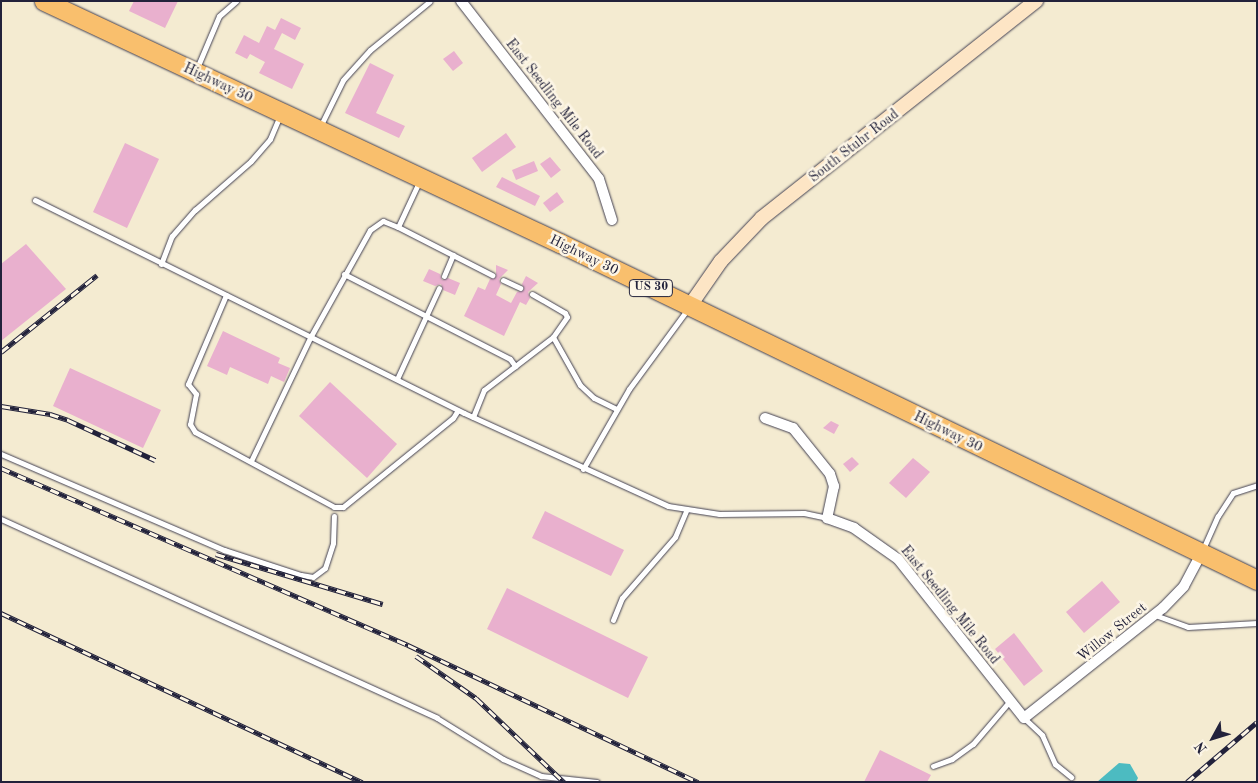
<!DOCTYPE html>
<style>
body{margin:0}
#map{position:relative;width:1258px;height:783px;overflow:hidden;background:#f4ebd1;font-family:"Old Standard TT",serif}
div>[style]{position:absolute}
.water>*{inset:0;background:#4cbbc1}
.building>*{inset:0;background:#e9b0ce}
.roads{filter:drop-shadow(0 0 1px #424052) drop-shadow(0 0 1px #424052)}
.lane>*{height:5px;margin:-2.5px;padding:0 2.5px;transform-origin:2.5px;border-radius:2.5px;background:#fff}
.street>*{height:10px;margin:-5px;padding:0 5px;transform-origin:5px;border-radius:5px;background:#fff}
.secondary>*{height:14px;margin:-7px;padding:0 7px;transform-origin:7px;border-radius:7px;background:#fde5c5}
.highway>*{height:19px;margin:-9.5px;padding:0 9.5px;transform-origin:9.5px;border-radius:9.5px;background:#f9bf6d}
.rail>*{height:5px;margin-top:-2.5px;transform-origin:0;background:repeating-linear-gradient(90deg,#fcf5e5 0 9px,#22223b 0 18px);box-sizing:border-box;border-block:1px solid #22223b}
span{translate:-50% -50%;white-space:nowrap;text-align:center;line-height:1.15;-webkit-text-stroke:5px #fcf5e5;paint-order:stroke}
.shield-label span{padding:1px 4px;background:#fcf5e5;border:1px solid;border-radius:4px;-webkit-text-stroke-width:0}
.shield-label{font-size:12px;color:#22223b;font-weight:700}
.street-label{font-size:14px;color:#22223b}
.frame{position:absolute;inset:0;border:2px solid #22223b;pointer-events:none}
.north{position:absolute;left:1188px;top:713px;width:50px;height:50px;-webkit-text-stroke:4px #fcf5e5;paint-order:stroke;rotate:231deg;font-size:14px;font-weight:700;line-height:20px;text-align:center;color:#22223b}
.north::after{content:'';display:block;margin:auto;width:18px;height:22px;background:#22223b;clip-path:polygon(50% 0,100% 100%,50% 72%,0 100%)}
</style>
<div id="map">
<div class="water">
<i style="clip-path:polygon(1119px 763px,1130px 764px,1138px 778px,1136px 782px,1097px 782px)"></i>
</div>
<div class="building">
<i style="clip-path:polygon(134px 1px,178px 1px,165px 28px,129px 11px)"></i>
<i style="clip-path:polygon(281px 18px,301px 28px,295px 40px,282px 33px,274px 49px,304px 64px,292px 89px,259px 73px,265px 62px,250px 54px,247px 59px,235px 53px,244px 35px,259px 43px,267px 26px,275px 30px)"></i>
<i style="clip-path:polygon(454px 51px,463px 63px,453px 71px,443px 59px)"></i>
<i style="clip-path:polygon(370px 63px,394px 75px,376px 113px,405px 126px,399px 138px,345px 113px)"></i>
<i style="clip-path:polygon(506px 133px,516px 147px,482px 172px,472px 158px)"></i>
<i style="clip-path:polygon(125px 143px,159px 159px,127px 228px,93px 212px)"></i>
<i style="clip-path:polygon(550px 157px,561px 170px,551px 178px,540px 164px)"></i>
<i style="clip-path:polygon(534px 161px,538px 171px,516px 180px,512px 170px)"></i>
<i style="clip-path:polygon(502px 177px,540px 196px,535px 206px,496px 187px)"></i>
<i style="clip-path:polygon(557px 192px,564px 202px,550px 212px,543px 203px)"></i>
<i style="clip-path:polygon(26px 244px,66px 289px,1px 341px,1px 264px)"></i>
<i style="clip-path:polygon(496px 265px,508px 270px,499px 279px,501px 284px,496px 295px,511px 303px,517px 292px,524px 290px,522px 284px,526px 276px,538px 283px,528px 292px,530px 298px,526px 305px,520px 302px,504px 336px,464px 316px,478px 287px,485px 290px,490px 279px,496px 277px)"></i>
<i style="clip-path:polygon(429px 269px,440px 274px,442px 280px,448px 278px,460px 283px,455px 295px,443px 290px,441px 284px,435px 286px,423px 281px)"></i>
<i style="clip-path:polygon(223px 331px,280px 358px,278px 363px,290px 368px,284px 382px,271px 376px,268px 384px,230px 367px,227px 375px,207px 366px)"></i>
<i style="clip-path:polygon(70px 368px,161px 410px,143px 448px,53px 406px)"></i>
<i style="clip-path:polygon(330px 382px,397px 444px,367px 478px,299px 416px)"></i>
<i style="clip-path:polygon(831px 421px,839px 425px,834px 434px,823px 428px)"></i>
<i style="clip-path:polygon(852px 457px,859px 464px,850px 472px,843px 464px)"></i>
<i style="clip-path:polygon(913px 458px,930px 472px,906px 498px,889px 483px)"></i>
<i style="clip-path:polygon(545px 511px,624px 550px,611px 576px,532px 538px)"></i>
<i style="clip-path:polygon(1102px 581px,1120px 602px,1084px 633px,1066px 612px)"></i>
<i style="clip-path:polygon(507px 588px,648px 657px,628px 698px,487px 629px)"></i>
<i style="clip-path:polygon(1014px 633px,1043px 671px,1024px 686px,995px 649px)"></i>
<i style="clip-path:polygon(880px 750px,931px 775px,927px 782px,864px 782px)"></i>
</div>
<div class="roads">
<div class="lane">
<i style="left:197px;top:68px;width:56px;rotate:-67.1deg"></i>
<i style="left:219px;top:16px;width:23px;rotate:-41deg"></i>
<i style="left:320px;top:127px;width:52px;rotate:-63.9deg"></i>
<i style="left:343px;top:80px;width:40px;rotate:-48deg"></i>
<i style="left:370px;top:50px;width:77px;rotate:-39.2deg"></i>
<i style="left:35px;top:200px;width:479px;rotate:26.4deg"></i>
<i style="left:464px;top:413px;width:224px;rotate:24.5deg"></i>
<i style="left:668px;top:506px;width:52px;rotate:8.9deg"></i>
<i style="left:719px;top:514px;width:85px;rotate:-0.7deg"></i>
<i style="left:804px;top:513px;width:24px;rotate:12deg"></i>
<i style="left:398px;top:227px;width:106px;rotate:27.1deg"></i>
<i style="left:161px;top:264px;width:30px;rotate:-69deg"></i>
<i style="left:172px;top:236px;width:35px;rotate:-49deg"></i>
<i style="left:195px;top:210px;width:74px;rotate:-41.2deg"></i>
<i style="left:251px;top:161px;width:29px;rotate:-49deg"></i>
<i style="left:270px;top:139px;width:26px;rotate:-67deg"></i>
<i style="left:344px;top:274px;width:186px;rotate:27.1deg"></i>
<i style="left:510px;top:359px;width:9px;rotate:54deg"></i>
<i style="left:444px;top:276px;width:23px;rotate:-67deg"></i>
<i style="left:503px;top:280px;width:19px;rotate:25deg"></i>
<i style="left:532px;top:294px;width:38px;rotate:30deg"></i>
<i style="left:565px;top:313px;width:4px;rotate:63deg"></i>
<i style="left:567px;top:317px;width:24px;rotate:125deg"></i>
<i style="left:553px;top:337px;width:55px;rotate:60.6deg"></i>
<i style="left:580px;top:385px;width:19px;rotate:43deg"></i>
<i style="left:594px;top:398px;width:25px;rotate:26deg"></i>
<i style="left:226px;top:295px;width:97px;rotate:113.1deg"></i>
<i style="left:188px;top:384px;width:13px;rotate:51deg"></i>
<i style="left:196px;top:394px;width:31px;rotate:101deg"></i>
<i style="left:190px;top:424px;width:9px;rotate:58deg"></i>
<i style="left:195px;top:432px;width:158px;rotate:28.3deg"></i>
<i style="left:334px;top:507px;width:9px"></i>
<i style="left:343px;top:507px;width:141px;rotate:-39deg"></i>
<i style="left:453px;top:418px;width:9px;rotate:-58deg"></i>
<i style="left:397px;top:379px;width:100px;rotate:-65.2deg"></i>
<i style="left:473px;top:417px;width:29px;rotate:-68deg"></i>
<i style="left:484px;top:390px;width:87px;rotate:-37.5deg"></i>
<i style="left:1px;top:454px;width:243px;rotate:23.3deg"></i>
<i style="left:224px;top:550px;width:81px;rotate:18deg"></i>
<i style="left:301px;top:575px;width:12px;rotate:9deg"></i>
<i style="left:313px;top:577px;width:15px;rotate:-37deg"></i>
<i style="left:325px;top:568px;width:26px;rotate:-72deg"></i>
<i style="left:333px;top:543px;width:27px;rotate:-88deg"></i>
<i style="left:251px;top:461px;width:139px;rotate:-64.4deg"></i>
<i style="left:311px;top:336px;width:121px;rotate:-60.9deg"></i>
<i style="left:370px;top:230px;width:16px;rotate:-35deg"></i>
<i style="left:383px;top:221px;width:16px;rotate:22deg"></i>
<i style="left:398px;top:227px;width:50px;rotate:-65deg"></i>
<i style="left:583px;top:469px;width:92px;rotate:-60.1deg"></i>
<i style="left:629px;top:389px;width:98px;rotate:-53.7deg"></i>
<i style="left:1px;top:519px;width:479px;rotate:24.5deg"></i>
<i style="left:437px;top:718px;width:78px;rotate:31.8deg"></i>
<i style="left:503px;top:759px;width:42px;rotate:24.1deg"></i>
<i style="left:541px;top:776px;width:56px;rotate:6.1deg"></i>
<i style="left:1203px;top:549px;width:36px;rotate:-66deg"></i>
<i style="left:1218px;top:516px;width:27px;rotate:-57deg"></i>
<i style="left:1233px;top:493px;width:25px;rotate:-18deg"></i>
<i style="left:1155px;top:615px;width:35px;rotate:20deg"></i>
<i style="left:1188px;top:627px;width:69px;rotate:-3.3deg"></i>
<i style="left:613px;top:620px;width:24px;rotate:-68deg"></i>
<i style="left:622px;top:598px;width:81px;rotate:-49deg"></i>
<i style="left:675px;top:537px;width:30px;rotate:-67deg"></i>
<i style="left:1024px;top:718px;width:25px;rotate:43deg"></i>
<i style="left:1042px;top:735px;width:32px;rotate:66deg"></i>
<i style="left:1055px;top:764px;width:21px;rotate:39deg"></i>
<i style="left:933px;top:766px;width:20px;rotate:-20deg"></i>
<i style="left:952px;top:759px;width:26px;rotate:-36deg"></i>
<i style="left:973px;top:744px;width:55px;rotate:-49.4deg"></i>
</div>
<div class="street">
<i style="left:461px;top:1px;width:225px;rotate:52.2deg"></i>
<i style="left:599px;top:179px;width:43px;rotate:72.4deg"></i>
<i style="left:765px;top:418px;width:30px;rotate:20deg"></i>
<i style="left:793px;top:428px;width:59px;rotate:51.2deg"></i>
<i style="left:830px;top:474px;width:13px;rotate:72deg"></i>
<i style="left:834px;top:486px;width:33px;rotate:102deg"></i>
<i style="left:827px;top:518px;width:29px;rotate:20deg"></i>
<i style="left:854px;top:528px;width:54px;rotate:35.2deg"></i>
<i style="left:898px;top:559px;width:203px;rotate:51.6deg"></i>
<i style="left:1024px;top:718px;width:177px;rotate:-38.4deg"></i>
<i style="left:1163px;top:608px;width:30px;rotate:-46deg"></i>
<i style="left:1184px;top:586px;width:36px;rotate:-62deg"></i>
</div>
<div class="secondary">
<i style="left:689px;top:307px;width:56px;rotate:-55.2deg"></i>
<i style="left:721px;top:261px;width:59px;rotate:-46.4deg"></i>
<i style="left:762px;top:218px;width:350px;rotate:-38.4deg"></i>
</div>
<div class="highway">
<i style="left:44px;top:1px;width:570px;rotate:25.13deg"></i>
<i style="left:560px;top:243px;width:774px;rotate:25.8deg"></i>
</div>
</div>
<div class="rail">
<i style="left:1px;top:352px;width:123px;rotate:-38.7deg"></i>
<i style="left:1px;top:406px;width:50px;rotate:9.3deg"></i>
<i style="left:50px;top:414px;width:19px;rotate:18deg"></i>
<i style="left:68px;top:420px;width:96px;rotate:24.7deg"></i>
<i style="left:1px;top:468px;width:444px;rotate:23.5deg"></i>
<i style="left:408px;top:645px;width:321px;rotate:25.3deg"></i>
<i style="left:216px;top:554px;width:174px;rotate:16.7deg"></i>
<i style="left:1px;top:613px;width:399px;rotate:25.1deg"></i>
<i style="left:416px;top:656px;width:73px;rotate:35deg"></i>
<i style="left:476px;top:698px;width:122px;rotate:43.7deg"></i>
<i style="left:1187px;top:782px;width:92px;rotate:-40.6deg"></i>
</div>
<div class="shield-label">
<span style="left:651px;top:288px">US 30</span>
</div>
<div class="street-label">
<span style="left:218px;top:83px;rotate:25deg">Highway 30</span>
<span style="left:554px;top:99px;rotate:52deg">East Seedling Mile Road</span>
<span style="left:854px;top:146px;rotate:-38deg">South Stuhr Road</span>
<span style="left:584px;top:255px;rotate:26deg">Highway 30</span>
<span style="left:948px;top:432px;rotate:26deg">Highway 30</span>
<span style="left:950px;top:605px;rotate:51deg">East Seedling Mile Road</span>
<span style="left:1112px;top:632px;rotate:-39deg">Willow Street</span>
</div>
<div class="frame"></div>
<div class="north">N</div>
</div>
